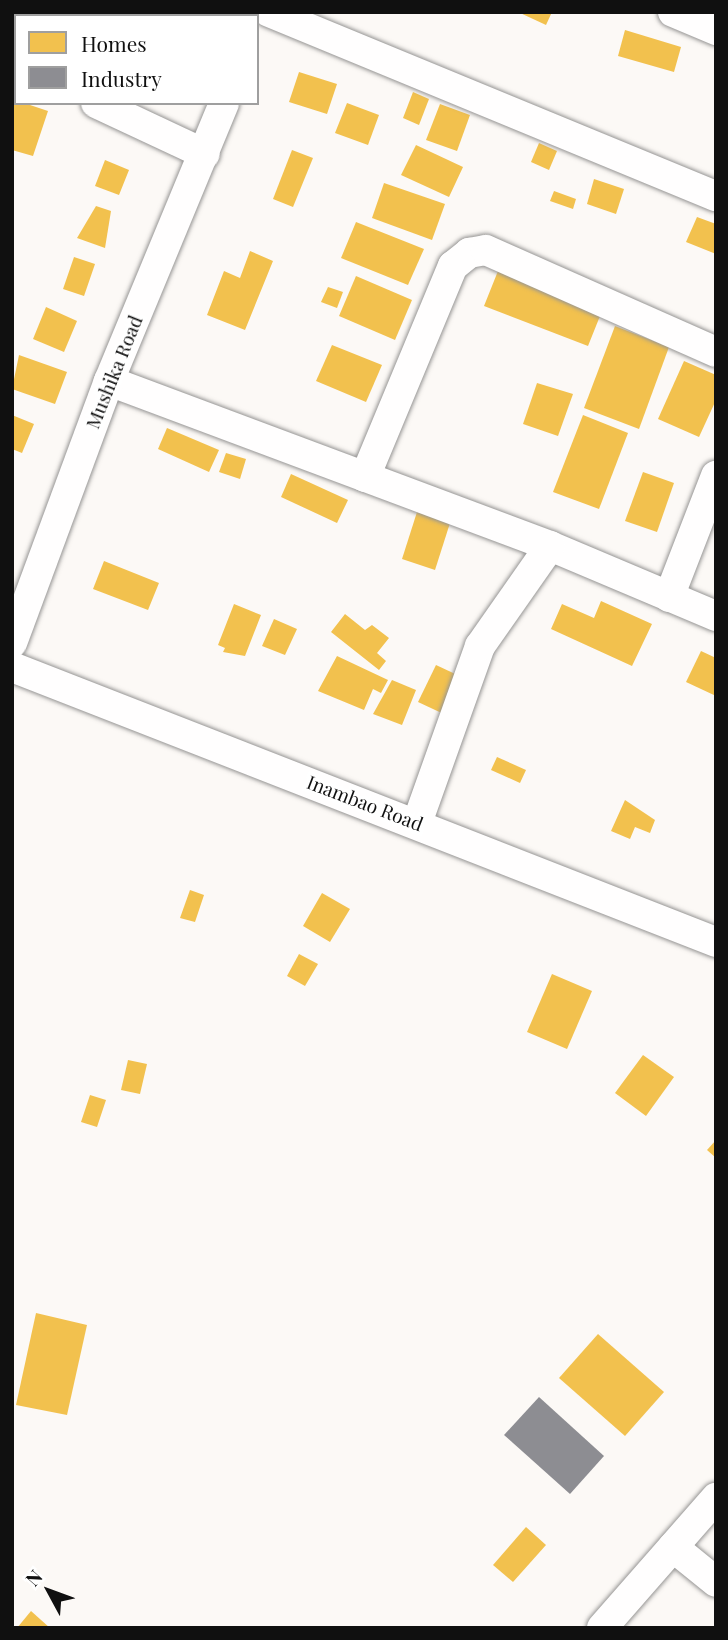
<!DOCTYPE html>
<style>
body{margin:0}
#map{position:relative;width:728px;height:1640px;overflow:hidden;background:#fcf9f6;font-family:"Playfair Display",serif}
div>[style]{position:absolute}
.homes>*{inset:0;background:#f2c14e}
.industry>*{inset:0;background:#8d8d92}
.roads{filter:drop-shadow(0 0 2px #969594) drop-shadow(0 0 2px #969594)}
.street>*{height:30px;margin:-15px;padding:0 15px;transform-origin:15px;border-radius:15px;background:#fffefe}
span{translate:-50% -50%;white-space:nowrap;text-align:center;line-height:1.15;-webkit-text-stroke:7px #fff;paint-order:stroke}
.street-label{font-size:19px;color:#101010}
.frame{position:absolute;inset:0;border:14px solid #101010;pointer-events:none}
.legend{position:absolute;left:14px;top:14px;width:245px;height:91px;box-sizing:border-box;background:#fff;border:2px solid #9f9f9f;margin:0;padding:9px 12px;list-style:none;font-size:21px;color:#101010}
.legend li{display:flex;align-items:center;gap:14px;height:35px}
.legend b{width:35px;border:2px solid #9f9f9f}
.north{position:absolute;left:14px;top:1556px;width:70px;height:70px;-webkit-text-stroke:5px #fff;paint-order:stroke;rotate:311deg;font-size:19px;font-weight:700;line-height:28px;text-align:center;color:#101010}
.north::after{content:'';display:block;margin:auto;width:24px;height:32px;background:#101010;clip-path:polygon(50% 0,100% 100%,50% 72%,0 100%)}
</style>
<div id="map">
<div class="homes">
<i style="clip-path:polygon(115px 12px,154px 12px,114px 16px)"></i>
<i style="clip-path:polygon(518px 12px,552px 12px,546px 25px)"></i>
<i style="clip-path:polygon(625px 30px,681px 47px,674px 72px,618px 56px)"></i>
<i style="clip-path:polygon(299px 72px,337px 84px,327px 114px,289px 102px)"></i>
<i style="clip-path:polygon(413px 92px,429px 99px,419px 125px,403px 118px)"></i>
<i style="clip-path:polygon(12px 99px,48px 111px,33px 156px,12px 150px)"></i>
<i style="clip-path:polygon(347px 103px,379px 115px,368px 145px,335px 133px)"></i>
<i style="clip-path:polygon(440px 104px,470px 115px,457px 151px,426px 140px)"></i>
<i style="clip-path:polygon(539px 143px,557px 151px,549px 170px,531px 162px)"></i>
<i style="clip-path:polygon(416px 145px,463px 167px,449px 197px,401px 175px)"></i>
<i style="clip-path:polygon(292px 150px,313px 158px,293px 207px,273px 199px)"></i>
<i style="clip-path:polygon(105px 160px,129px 170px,119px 195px,95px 186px)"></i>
<i style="clip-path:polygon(594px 179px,624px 189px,616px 214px,587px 204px)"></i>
<i style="clip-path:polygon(384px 183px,445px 204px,432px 240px,372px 218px)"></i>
<i style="clip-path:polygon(554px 191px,576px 199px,573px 209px,550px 201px)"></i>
<i style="clip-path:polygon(96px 206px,111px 211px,105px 248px,77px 238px)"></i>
<i style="clip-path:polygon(697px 217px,716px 224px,716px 254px,686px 242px)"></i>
<i style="clip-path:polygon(356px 222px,424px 249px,408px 285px,341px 258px)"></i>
<i style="clip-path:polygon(250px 251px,273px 261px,245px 330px,207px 315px,224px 271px,240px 278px)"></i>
<i style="clip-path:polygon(74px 257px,95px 264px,84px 296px,63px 289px)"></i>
<i style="clip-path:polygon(498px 271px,602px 311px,588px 346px,484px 306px)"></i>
<i style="clip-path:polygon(356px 276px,412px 300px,395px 340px,339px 316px)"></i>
<i style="clip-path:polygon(328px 287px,343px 292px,337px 308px,321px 302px)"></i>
<i style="clip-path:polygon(46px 307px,77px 321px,64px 352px,33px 339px)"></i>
<i style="clip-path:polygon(615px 326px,669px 347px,639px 429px,584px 408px)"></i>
<i style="clip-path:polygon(332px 345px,382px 365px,366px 402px,316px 381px)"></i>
<i style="clip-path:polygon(19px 355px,67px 372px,55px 404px,12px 389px)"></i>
<i style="clip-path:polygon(684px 361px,716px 375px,716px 400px,699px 437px,658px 419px)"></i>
<i style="clip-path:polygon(537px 383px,573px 394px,558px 436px,523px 424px)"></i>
<i style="clip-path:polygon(12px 415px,34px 424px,22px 453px,12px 449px)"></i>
<i style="clip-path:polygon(583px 415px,628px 433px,599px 509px,553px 492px)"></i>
<i style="clip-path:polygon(167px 428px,219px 450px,209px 472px,158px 449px)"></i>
<i style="clip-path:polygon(226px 453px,246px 459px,240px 479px,219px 472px)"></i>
<i style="clip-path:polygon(643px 472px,674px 483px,657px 532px,625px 521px)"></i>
<i style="clip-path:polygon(291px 474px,348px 500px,337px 523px,281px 497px)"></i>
<i style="clip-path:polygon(417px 512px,450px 523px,435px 570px,402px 559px)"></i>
<i style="clip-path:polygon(104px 561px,159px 583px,148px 610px,93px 589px)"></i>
<i style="clip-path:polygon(601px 601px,652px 624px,632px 666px,551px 629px,562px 604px,594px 618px)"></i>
<i style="clip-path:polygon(234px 604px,261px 615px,245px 656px,223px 652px,225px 648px,218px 645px)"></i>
<i style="clip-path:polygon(345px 614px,365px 630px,372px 625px,389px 638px,377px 653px,386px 661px,379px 670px,331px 632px)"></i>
<i style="clip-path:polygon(274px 619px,297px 629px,285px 655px,262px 646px)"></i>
<i style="clip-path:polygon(701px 651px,716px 658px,716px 696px,686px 682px)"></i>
<i style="clip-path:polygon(337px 656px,388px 680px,381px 693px,373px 689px,364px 710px,318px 691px)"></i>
<i style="clip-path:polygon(436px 665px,466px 679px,448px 716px,418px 702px)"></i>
<i style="clip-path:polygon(392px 680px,416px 690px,402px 725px,373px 714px)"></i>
<i style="clip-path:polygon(497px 757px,526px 770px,520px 783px,491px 770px)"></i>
<i style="clip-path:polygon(625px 800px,655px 820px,650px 833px,635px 827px,630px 839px,611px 831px)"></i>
<i style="clip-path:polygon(190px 890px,204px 895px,195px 922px,180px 918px)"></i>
<i style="clip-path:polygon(322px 893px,350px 909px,330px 942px,303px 926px)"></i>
<i style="clip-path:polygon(299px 954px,318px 964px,305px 986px,287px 976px)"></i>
<i style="clip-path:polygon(552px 974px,592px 991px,567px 1049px,527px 1032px)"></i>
<i style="clip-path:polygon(643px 1055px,674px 1077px,646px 1116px,615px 1093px)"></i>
<i style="clip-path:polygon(128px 1060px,147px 1064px,140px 1094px,121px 1090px)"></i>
<i style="clip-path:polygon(90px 1095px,106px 1100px,97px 1127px,81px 1122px)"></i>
<i style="clip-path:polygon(716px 1140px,716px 1158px,707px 1150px)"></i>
<i style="clip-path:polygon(36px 1313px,87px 1325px,67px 1415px,16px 1405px)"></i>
<i style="clip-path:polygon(598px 1334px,664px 1392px,625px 1436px,559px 1378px)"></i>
<i style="clip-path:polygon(526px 1527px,546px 1545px,513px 1582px,493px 1565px)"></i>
<i style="clip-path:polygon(31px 1611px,50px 1628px,17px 1628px)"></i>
</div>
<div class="industry">
<i style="clip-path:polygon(539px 1397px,604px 1456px,570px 1494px,504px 1435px)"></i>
</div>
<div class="roads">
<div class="street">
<i style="left:269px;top:12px;width:483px;rotate:22.4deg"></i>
<i style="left:673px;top:12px;width:47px;rotate:22.7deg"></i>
<i style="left:12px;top:72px;width:4px;rotate:14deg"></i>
<i style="left:96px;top:103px;width:120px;rotate:25.1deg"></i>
<i style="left:109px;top:381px;width:471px;rotate:20.5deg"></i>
<i style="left:550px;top:546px;width:180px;rotate:22.9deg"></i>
<i style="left:365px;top:477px;width:229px;rotate:-67.4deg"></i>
<i style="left:453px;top:266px;width:21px;rotate:-39deg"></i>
<i style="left:469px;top:253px;width:17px;rotate:-10deg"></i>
<i style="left:486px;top:250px;width:252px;rotate:23.9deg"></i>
<i style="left:669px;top:597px;width:130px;rotate:-68.8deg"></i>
<i style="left:12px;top:643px;width:279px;rotate:-69.7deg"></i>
<i style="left:109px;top:381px;width:301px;rotate:-67.5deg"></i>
<i style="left:12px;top:667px;width:756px;rotate:21.34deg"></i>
<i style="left:417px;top:823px;width:188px;rotate:-70.4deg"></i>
<i style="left:480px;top:646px;width:122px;rotate:-55deg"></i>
<i style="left:673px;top:1547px;width:55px;rotate:39.1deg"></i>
<i style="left:602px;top:1628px;width:173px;rotate:-48.8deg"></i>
</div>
</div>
<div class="street-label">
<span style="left:114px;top:372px;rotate:-68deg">Mushika Road</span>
<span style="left:365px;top:803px;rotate:21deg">Inambao Road</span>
</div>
<div class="frame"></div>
<ul class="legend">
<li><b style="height:19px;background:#f2c14e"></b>Homes</li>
<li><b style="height:19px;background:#8d8d92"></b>Industry</li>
</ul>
<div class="north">N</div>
</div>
